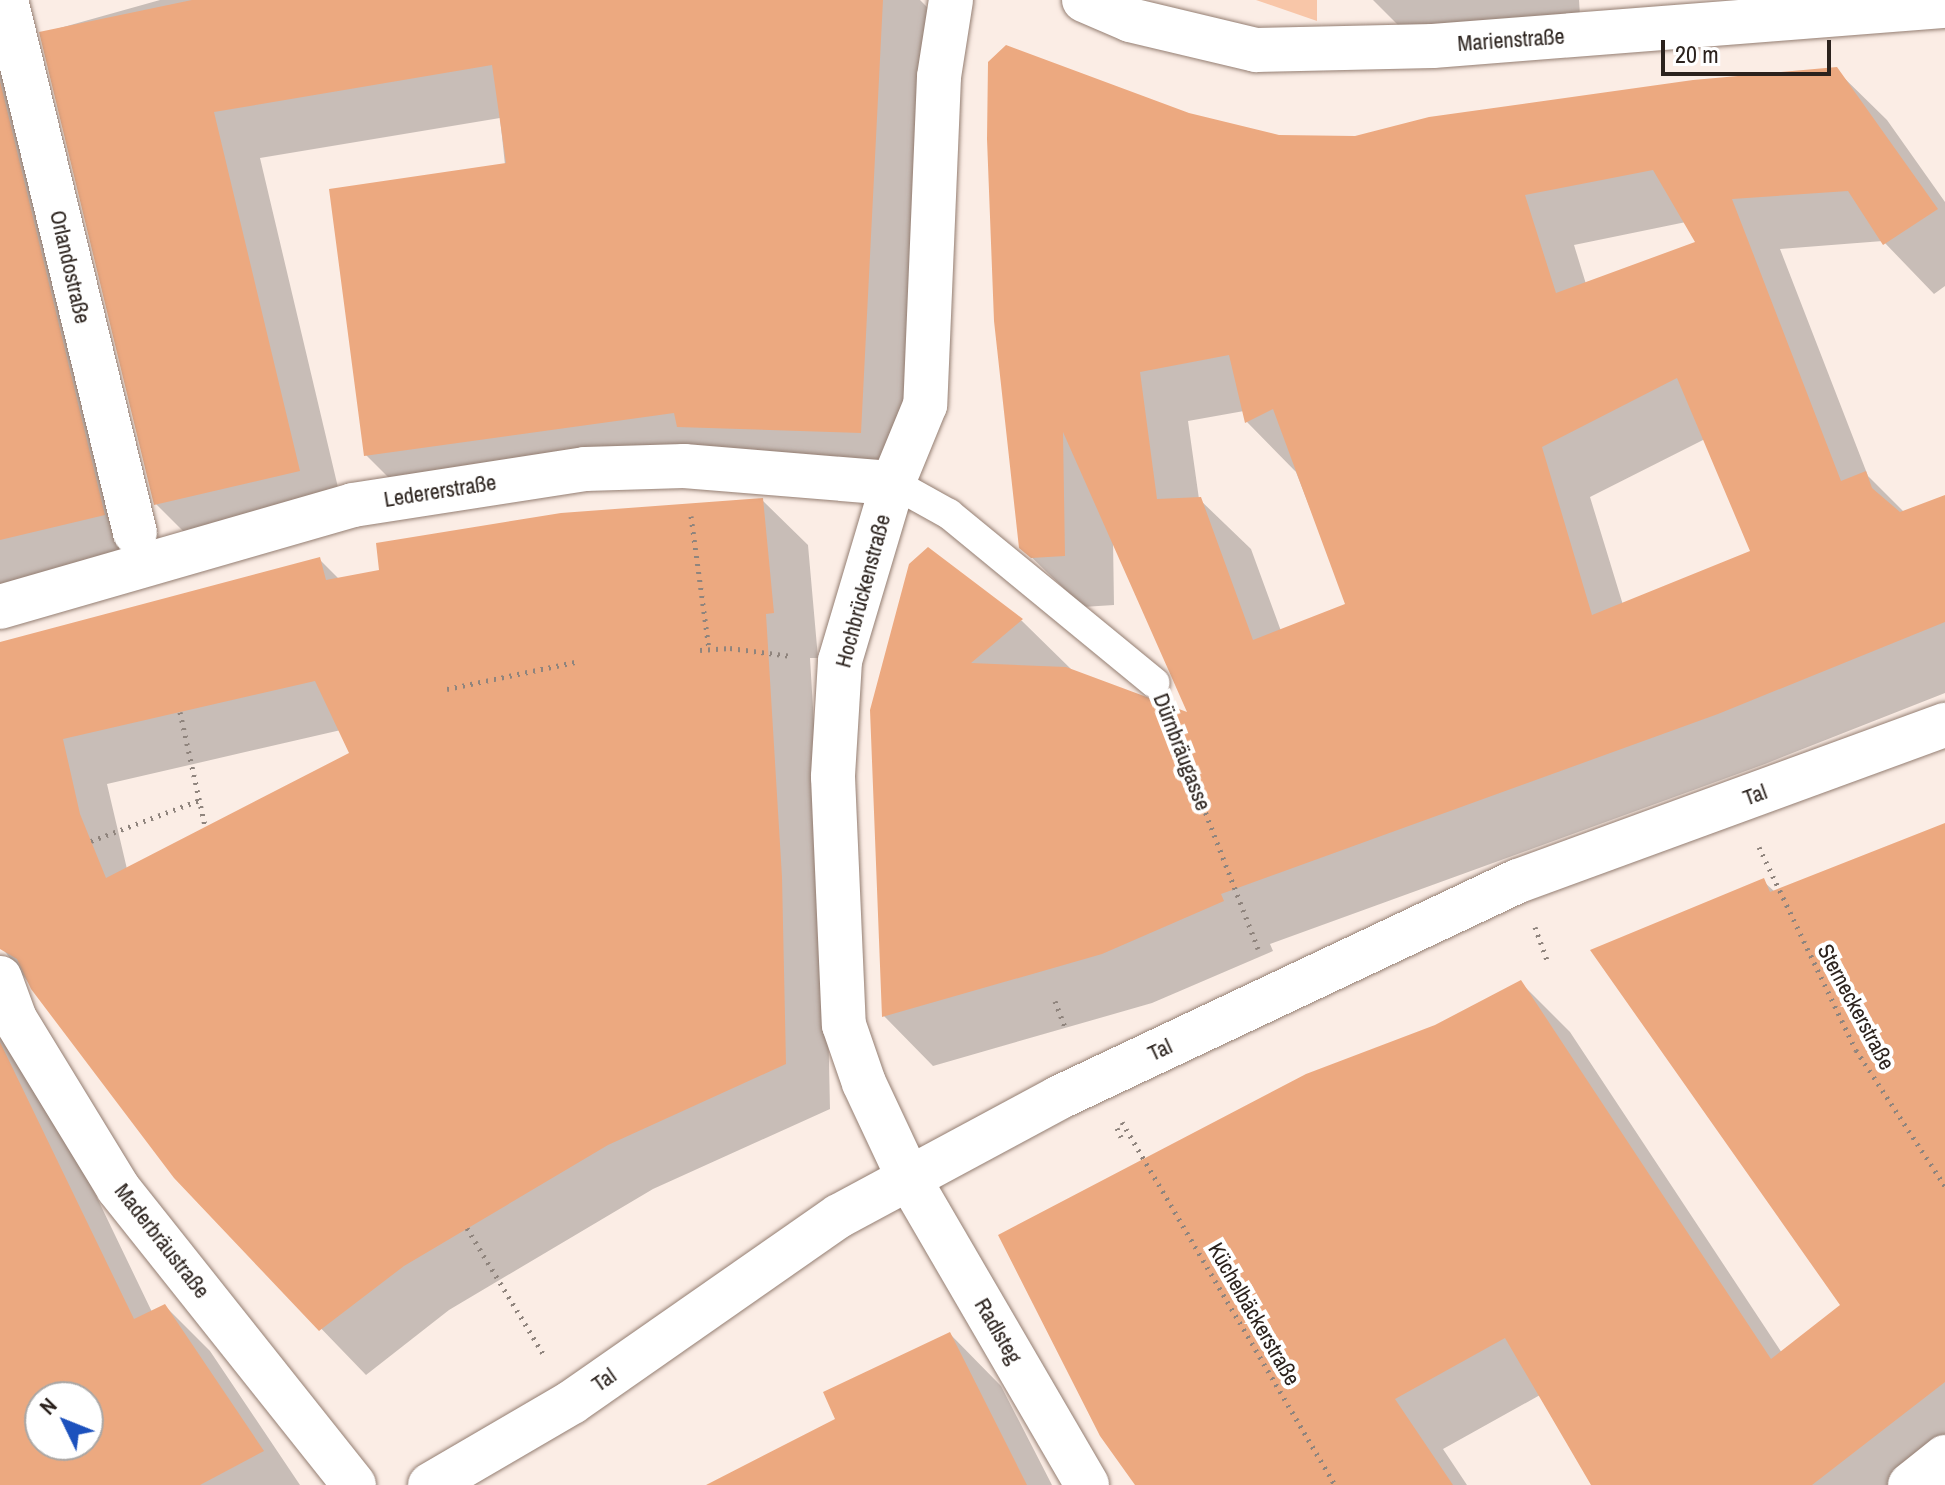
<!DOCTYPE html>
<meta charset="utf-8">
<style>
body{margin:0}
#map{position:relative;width:1945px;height:1485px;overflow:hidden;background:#fbede5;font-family:"Archivo Narrow",sans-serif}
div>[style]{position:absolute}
.green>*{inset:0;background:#f8c6a8}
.shadow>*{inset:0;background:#0003}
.building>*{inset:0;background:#eca980}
.path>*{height:5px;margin-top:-2.5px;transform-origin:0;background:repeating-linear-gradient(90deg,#8f847d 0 2px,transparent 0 8px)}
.roads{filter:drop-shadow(0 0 2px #947e72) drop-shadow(0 0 2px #947e72)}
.lane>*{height:30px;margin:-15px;padding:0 15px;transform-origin:15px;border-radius:15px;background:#fff}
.street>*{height:44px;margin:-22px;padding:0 22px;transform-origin:22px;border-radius:22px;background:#fff}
span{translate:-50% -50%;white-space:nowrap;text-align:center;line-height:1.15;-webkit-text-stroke:8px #fff;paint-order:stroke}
.street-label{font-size:22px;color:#2b221d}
.north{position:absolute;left:24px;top:1381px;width:80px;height:80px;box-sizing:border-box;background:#fff;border:2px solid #aaa7a5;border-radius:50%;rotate:313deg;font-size:22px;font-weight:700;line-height:32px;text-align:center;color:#2b221d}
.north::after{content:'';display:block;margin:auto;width:28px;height:36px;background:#1c51bd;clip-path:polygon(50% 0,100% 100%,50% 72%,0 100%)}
.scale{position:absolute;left:1661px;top:40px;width:170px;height:36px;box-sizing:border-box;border:4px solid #2b221d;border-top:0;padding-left:10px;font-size:24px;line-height:28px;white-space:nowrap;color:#2b221d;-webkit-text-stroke:6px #fff;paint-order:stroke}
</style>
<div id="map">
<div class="green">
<i style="clip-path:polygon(1256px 0,1317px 0,1317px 21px)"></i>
</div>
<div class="shadow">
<i style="clip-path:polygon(160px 0,920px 0,931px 11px,907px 479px,726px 473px,413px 502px,366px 455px,505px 165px,500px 118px,260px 158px,345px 517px,202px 550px,156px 504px,42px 33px)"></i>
<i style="clip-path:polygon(1373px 0,1579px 0,1581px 33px,1415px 42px)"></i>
<i style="clip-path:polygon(0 70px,23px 93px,142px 554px,0 587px)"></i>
<i style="clip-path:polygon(evenodd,1836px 70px,1887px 120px,1945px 202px,1945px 286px,1934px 294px,1883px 241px,1780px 249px,1868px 476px,1904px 512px,1945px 497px,1945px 693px,1765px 764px,1270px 944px,1273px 951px,1152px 1003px,933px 1066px,884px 1016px,928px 549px,1022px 621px,1073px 671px,1191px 716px,1113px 540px,1114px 605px,1083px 607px,1021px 547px,996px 320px,1188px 115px,1279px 137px,1355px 138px,1836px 70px,1686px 222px,1698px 243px,1586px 284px,1574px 245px,1686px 222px,1836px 70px,1244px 411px,1247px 422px,1296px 472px,1348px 605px,1281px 631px,1251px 549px,1199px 499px,1188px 421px,1244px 411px,1836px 70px,1705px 439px,1753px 552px,1623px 605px,1590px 497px,1705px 439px)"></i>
<i style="clip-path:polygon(evenodd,762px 500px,808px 545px,818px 658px,810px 658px,826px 923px,830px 1109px,653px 1189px,449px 1310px,366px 1375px,175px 1177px,0 945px,0 644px,320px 560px,339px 579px,762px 500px,341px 730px,352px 754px,127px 869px,107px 784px,341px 730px)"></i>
<i style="clip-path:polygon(1945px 828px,1945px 1467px,1922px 1485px,1594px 1485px,1540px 1395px,1443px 1449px,1467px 1485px,1139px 1485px,1436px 1027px,1520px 982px,1570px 1032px,1782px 1353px,1843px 1305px,1763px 881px,1775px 892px)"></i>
<i style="clip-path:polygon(evenodd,0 996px,152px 1312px,165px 1306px,210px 1351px,300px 1485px,0 1485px,0 996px,40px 1397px,88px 1397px,88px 1445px,40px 1445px,40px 1397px)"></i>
<i style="clip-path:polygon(950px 1334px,1001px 1386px,1052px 1485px,711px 1485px,838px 1420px)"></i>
</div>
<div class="building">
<i style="clip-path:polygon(192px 0,883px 0,861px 433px,677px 427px,674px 413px,364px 456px,329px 189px,506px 163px,492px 65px,214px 112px,300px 471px,154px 505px,39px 32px)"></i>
<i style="clip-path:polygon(evenodd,1006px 45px,1189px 113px,1279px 135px,1355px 136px,1429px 117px,1693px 80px,1837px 67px,1938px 209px,1883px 245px,1848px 191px,1732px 199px,1841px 481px,1866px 471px,1872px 488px,1900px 512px,1945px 495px,1945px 622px,1718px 714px,1221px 894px,1224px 901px,1102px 954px,882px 1017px,870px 710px,909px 564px,928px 547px,1023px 619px,971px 663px,1066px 667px,1187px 712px,1063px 432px,1065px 556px,1031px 558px,1019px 548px,994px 321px,987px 139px,988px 62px,1006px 45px,1653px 170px,1695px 242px,1556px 293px,1525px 195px,1653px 170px,1006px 45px,1229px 355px,1245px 423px,1273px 409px,1345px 604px,1253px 640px,1201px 497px,1157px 499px,1140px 372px,1229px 355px,1006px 45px,1677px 378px,1750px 551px,1592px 615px,1542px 447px,1677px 378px)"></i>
<i style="clip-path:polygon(0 81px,105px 515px,0 540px)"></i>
<i style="clip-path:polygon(evenodd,763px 498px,774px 613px,766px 614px,782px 877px,786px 1064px,608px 1145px,404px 1266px,319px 1331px,174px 1178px,31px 989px,17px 959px,0 949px,0 642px,320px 557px,326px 580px,379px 570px,376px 543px,561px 513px,763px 498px,315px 681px,349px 753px,106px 878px,80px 814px,63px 739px,315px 681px)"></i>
<i style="clip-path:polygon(1945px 823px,1945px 1382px,1812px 1485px,1591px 1485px,1505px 1338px,1395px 1399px,1453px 1485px,1135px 1485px,1100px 1436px,998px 1235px,1306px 1074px,1435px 1025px,1521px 980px,1771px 1359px,1840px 1305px,1590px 950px,1764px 878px,1770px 892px)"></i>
<i style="clip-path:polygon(evenodd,0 1042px,134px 1319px,165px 1304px,264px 1451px,200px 1485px,0 1485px,0 1042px,40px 1397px,88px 1397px,88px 1445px,40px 1445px,40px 1397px)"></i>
<i style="clip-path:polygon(950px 1332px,1027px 1485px,706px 1485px,835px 1419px,823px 1392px)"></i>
</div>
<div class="path">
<i style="left:691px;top:516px;width:135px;rotate:82.3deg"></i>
<i style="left:700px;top:650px;width:30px;rotate:-4deg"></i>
<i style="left:730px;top:648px;width:62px;rotate:7.5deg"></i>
<i style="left:447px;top:689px;width:131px;rotate:-11.9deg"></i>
<i style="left:180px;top:712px;width:117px;rotate:77.6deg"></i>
<i style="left:1171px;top:723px;width:242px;rotate:68.9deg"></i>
<i style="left:91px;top:841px;width:116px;rotate:-20.6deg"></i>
<i style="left:1759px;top:847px;width:225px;rotate:64.5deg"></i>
<i style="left:1856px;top:1050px;width:163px;rotate:56.8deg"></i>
<i style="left:1535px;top:927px;width:38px;rotate:70deg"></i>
<i style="left:1055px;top:1001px;width:30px;rotate:69deg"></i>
<i style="left:1122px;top:1122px;width:421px;rotate:59.6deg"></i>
<i style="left:1117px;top:1128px;width:10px;rotate:66deg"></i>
<i style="left:467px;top:1228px;width:151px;rotate:58.8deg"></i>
</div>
<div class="roads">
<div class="lane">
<i style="left:893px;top:483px;width:64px;rotate:29deg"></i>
<i style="left:949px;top:514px;width:266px;rotate:39.4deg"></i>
</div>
<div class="street">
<i style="left:6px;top:0;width:548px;rotate:76.39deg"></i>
<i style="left:951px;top:0;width:78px;rotate:98.9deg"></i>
<i style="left:939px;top:77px;width:328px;rotate:92.4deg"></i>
<i style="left:925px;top:405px;width:84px;rotate:112.3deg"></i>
<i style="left:893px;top:483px;width:186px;rotate:106.6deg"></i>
<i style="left:840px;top:661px;width:116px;rotate:93.5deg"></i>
<i style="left:833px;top:777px;width:248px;rotate:87.5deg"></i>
<i style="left:844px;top:1025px;width:61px;rotate:71deg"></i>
<i style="left:864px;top:1083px;width:104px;rotate:64.9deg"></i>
<i style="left:908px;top:1177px;width:356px;rotate:59.8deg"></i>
<i style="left:1084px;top:0;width:50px;rotate:23.5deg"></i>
<i style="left:1130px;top:20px;width:130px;rotate:13.4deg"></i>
<i style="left:1256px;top:50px;width:177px;rotate:-1.3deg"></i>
<i style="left:1433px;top:46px;width:514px;rotate:-4.47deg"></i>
<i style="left:0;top:607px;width:367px;rotate:-16.1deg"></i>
<i style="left:353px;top:505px;width:235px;rotate:-8.8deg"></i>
<i style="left:585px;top:469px;width:99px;rotate:-1.7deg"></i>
<i style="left:684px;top:466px;width:210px;rotate:4.7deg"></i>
<i style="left:0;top:978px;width:44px;rotate:69.9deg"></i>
<i style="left:15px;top:1019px;width:198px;rotate:58.6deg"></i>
<i style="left:118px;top:1188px;width:379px;rotate:51.5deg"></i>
<i style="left:430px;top:1485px;width:164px;rotate:-30.3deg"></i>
<i style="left:572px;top:1402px;width:325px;rotate:-34.9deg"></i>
<i style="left:839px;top:1216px;width:249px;rotate:-28.3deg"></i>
<i style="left:1058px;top:1098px;width:509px;rotate:-25.26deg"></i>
<i style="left:1518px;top:881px;width:455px;rotate:-20.1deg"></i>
<i style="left:1910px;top:1485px;width:45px;rotate:-38.7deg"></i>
</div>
</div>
<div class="street-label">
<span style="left:1511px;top:40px;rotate:-4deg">Marienstraße</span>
<span style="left:70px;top:267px;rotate:77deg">Orlandostraße</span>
<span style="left:440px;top:491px;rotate:-9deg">Ledererstraße</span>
<span style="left:863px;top:591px;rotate:-75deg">Hochbrückenstraße</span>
<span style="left:1182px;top:752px;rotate:69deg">Dürnbräugasse</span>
<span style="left:1755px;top:795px;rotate:-20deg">Tal</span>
<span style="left:1856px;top:1007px;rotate:62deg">Sterneckerstraße</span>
<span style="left:1160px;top:1050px;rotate:-25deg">Tal</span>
<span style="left:162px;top:1241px;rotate:52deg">Maderbräustraße</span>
<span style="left:1254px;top:1314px;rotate:60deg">Küchelbäckerstraße</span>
<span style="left:998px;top:1331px;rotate:60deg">Radlsteg</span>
<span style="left:604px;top:1380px;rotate:-35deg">Tal</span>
</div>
<div class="north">N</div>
<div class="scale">20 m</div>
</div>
